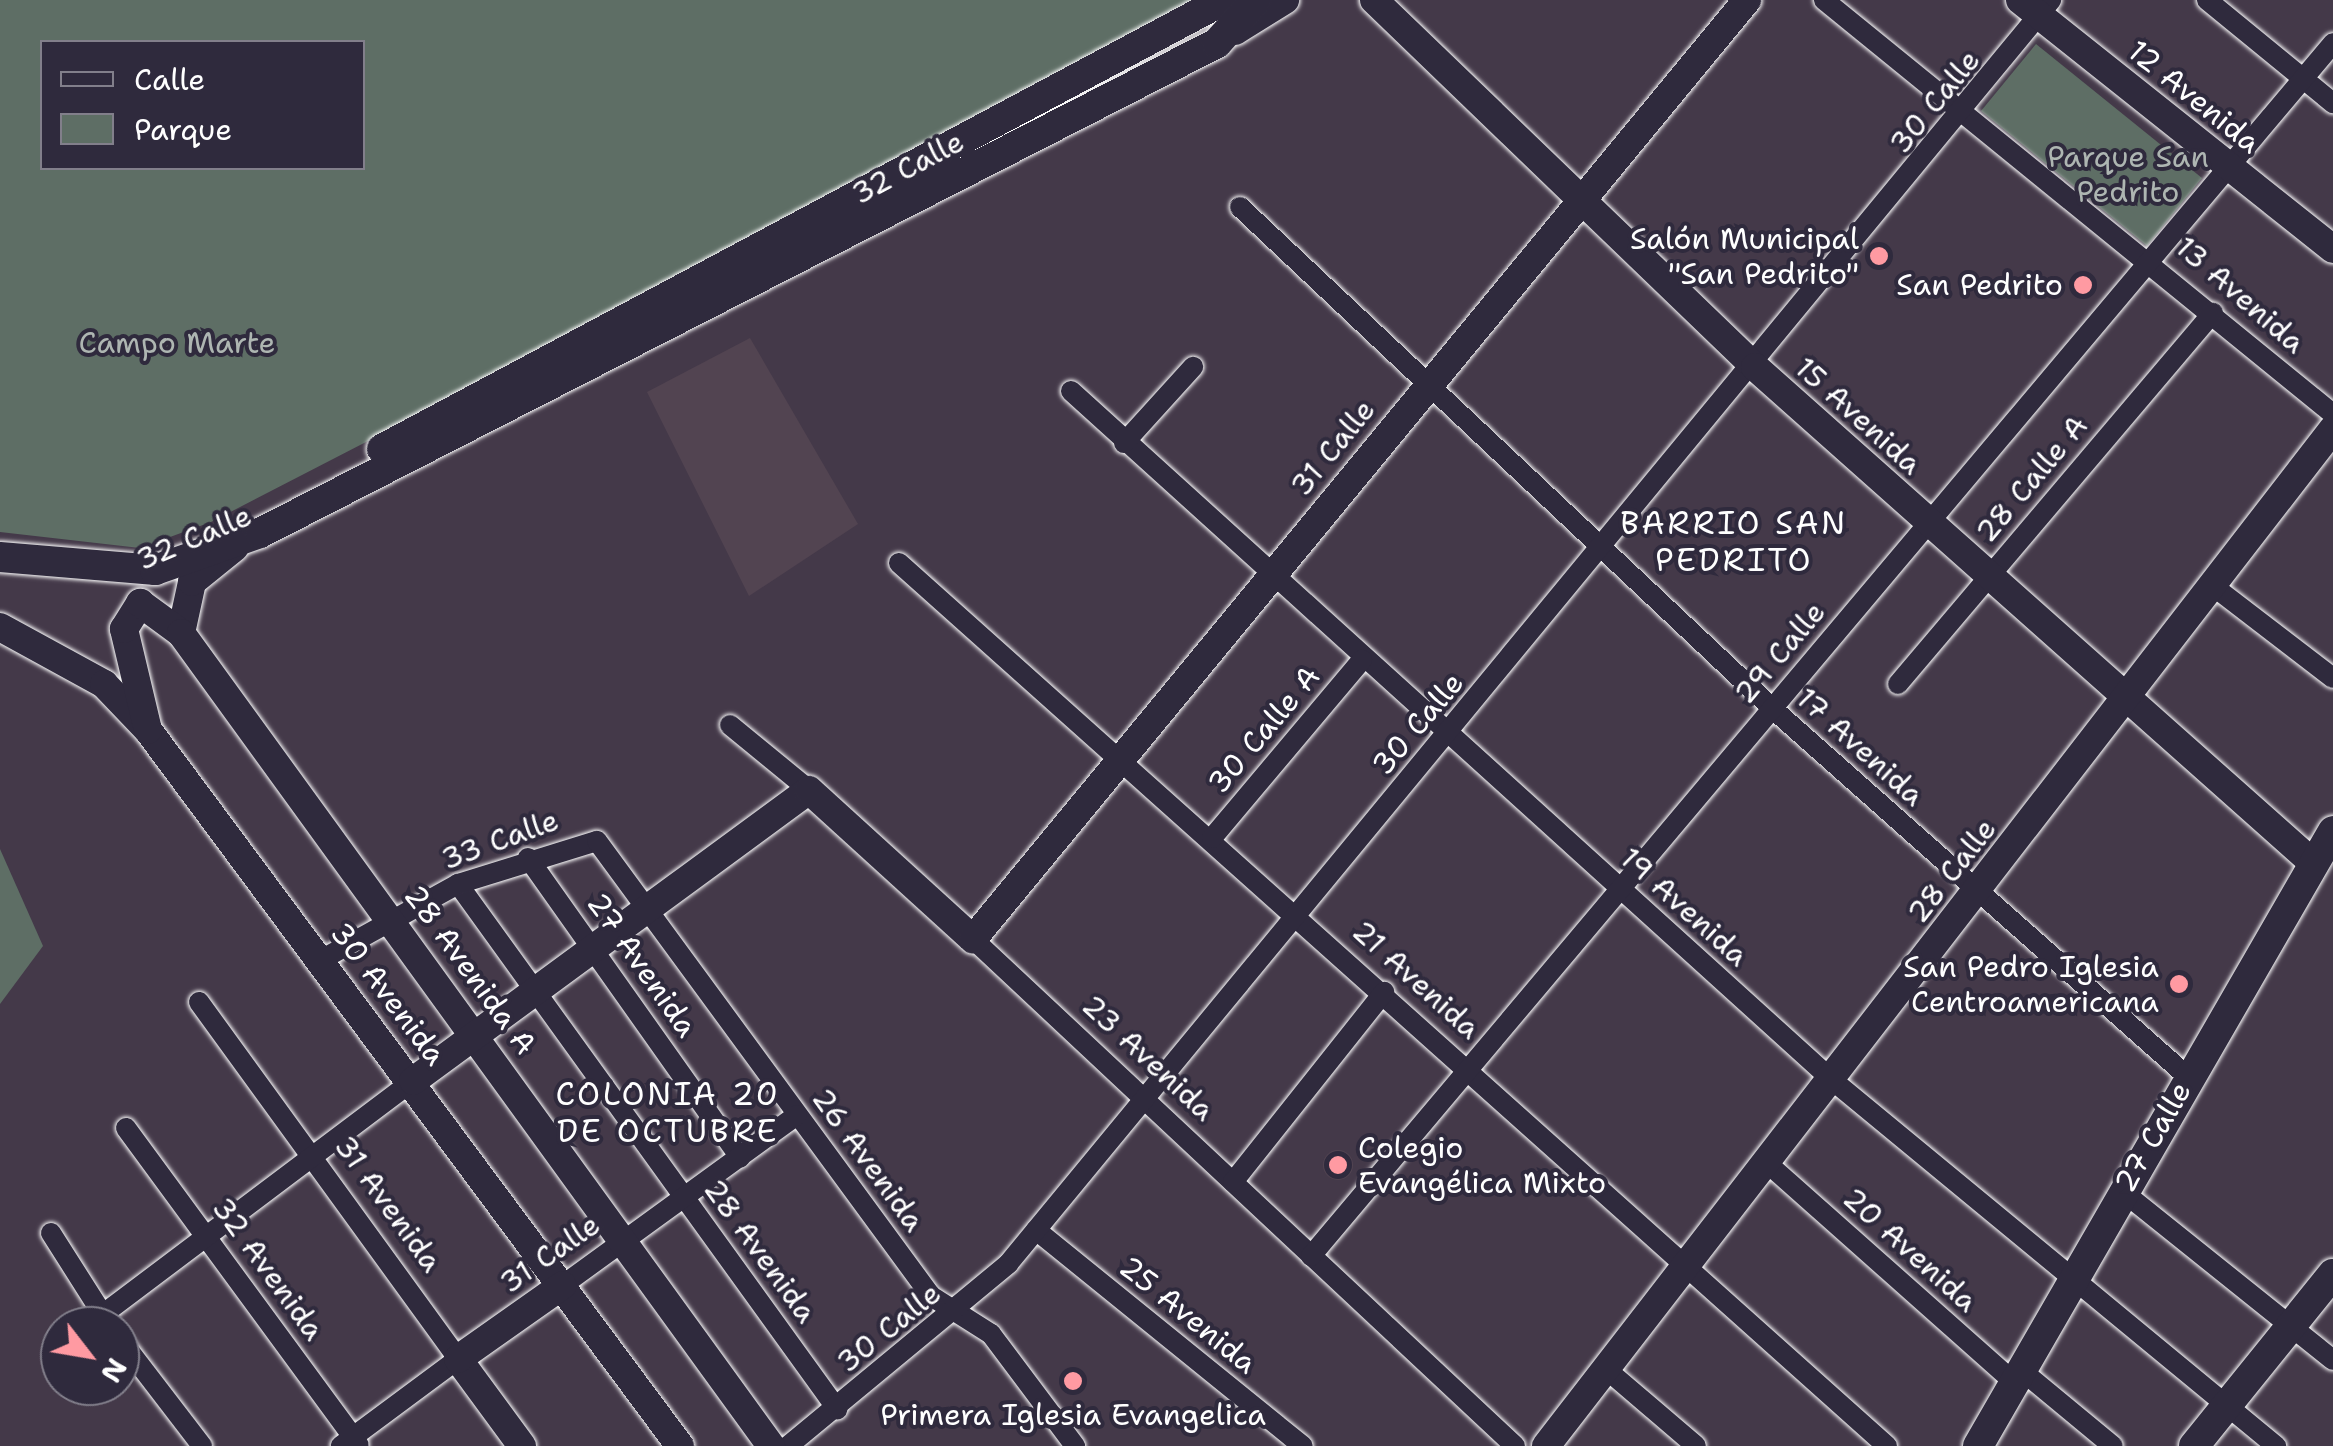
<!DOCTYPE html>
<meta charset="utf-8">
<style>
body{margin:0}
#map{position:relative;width:2333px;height:1446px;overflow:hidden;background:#443949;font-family:"Shantell Sans",sans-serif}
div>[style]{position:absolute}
.built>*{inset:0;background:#524451}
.round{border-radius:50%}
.green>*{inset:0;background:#5e6e65}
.roads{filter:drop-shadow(0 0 2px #fff) drop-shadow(0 0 2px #fff)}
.street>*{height:20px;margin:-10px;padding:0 10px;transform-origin:10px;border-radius:10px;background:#2f2a3d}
.secondary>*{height:28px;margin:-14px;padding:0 14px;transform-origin:14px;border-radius:14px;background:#2f2a3d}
.primary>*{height:30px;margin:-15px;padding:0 15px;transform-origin:15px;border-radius:15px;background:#2f2a3d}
.dots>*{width:28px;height:28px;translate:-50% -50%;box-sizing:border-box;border:5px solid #2f2a3d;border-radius:50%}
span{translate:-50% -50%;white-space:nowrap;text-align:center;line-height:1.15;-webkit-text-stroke:8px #2f2a3d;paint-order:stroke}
.street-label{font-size:30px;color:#fff}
.park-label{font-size:30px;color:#aeb6b2}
.poi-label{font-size:30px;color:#fff}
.right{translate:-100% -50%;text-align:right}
.left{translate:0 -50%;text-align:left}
.neighbourhood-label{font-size:32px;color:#fff;letter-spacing:2.5px}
.legend{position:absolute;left:40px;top:40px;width:325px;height:130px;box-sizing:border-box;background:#2f2a3d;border:2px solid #827f8b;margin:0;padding:12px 18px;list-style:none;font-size:30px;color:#fff}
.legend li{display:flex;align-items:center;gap:20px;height:50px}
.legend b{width:50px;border:2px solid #827f8b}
.north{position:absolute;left:40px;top:1306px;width:100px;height:100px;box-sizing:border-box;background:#2f2a3d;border:2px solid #827f8b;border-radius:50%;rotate:121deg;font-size:28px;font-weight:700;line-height:40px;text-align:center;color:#fff}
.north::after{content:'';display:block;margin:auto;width:35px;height:45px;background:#ff9aa2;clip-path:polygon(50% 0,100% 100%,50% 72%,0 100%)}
</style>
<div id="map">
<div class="built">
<i style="clip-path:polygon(750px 338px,858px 524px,749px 596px,647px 392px)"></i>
<i class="round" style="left:1323px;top:1150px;width:30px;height:30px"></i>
</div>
<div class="green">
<i style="clip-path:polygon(evenodd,0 0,1198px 0,620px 311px,211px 522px,140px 548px,0 532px,0 0,42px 42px,362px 42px,362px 168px,42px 168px,42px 42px)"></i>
<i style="clip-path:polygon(2036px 44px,2202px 178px,2147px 246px,1981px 111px)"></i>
<i style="clip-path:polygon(0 849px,43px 946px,0 1004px)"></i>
</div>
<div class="roads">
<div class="street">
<i style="left:1824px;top:0;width:656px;rotate:39.12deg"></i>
<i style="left:2207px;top:0;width:163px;rotate:39.3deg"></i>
<i style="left:1240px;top:207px;width:732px;rotate:43.28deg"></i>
<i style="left:1773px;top:709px;width:553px;rotate:41.56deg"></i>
<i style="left:1071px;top:391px;width:1025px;rotate:42.15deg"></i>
<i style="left:1831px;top:1079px;width:577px;rotate:39.51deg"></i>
<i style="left:1124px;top:443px;width:103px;rotate:-47.8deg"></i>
<i style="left:899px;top:563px;width:1325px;rotate:41.79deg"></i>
<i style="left:2213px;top:586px;width:151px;rotate:37.5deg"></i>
<i style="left:1898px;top:684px;width:487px;rotate:-49.7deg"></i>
<i style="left:730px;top:725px;width:102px;rotate:39.4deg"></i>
<i style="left:1212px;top:838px;width:233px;rotate:-49.9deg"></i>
<i style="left:528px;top:858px;width:367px;rotate:54.7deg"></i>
<i style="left:458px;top:884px;width:648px;rotate:54.17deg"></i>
<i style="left:973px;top:939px;width:742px;rotate:43.09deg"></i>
<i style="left:321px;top:960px;width:157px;rotate:-29deg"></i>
<i style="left:458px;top:884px;width:145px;rotate:-17.2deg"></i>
<i style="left:597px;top:841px;width:564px;rotate:53.72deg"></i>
<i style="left:931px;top:1296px;width:71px;rotate:32.3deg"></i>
<i style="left:991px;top:1334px;width:140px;rotate:53.1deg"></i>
<i style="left:199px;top:1002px;width:441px;rotate:54deg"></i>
<i style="left:458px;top:1359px;width:146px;rotate:143.4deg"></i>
<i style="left:126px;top:1128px;width:393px;rotate:53.7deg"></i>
<i style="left:1766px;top:1162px;width:332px;rotate:41.6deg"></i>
<i style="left:1233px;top:1182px;width:243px;rotate:-51.5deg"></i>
<i style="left:2122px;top:1191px;width:270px;rotate:38.7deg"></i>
<i style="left:1036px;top:1230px;width:343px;rotate:39deg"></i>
<i style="left:51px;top:1233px;width:110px;rotate:57.6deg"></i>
<i style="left:1311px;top:1256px;width:1586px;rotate:-49.88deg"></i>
<i style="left:563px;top:1285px;width:289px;rotate:-36deg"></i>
<i style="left:102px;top:1315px;width:389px;rotate:-37deg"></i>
<i style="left:120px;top:1339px;width:135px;rotate:52.5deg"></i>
<i style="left:1606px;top:1369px;width:118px;rotate:40.5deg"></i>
<i style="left:2021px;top:1370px;width:119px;rotate:39.6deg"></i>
<i style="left:788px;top:1446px;width:286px;rotate:-39.6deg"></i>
<i style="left:1008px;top:1264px;width:1639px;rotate:-50.47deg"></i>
</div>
<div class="secondary">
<i style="left:1374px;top:0;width:529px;rotate:43.93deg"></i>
<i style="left:1755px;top:367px;width:747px;rotate:41.63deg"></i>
<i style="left:2020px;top:0;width:400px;rotate:38.5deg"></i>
<i style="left:1235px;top:31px;width:59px;rotate:-31.8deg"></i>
<i style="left:0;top:627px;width:119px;rotate:28.7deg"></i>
<i style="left:104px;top:684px;width:64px;rotate:46.3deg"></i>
<i style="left:148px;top:730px;width:892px;rotate:53.39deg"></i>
<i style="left:181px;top:633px;width:52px;rotate:-77.8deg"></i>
<i style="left:192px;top:582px;width:55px;rotate:-39.1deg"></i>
<i style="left:148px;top:730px;width:104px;rotate:-103.4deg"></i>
<i style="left:124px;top:629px;width:31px;rotate:-58deg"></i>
<i style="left:140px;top:603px;width:51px;rotate:36.2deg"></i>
<i style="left:181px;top:633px;width:1005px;rotate:54.03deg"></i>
<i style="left:413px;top:1081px;width:491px;rotate:-36.3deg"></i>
<i style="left:809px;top:790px;width:222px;rotate:42.3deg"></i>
<i style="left:973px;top:939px;width:1217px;rotate:-50.5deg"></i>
<i style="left:522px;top:1446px;width:108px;rotate:-126.3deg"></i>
<i style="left:458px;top:1359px;width:128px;rotate:-35.2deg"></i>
<i style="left:1546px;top:1446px;width:1286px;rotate:-52.27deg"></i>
</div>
<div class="primary">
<i style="left:382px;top:449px;width:954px;rotate:-28.07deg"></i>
<i style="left:0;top:557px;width:156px;rotate:4.8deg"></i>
<i style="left:155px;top:570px;width:111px;rotate:-19.4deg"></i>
<i style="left:260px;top:533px;width:1075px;rotate:-27.11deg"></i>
<i style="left:1217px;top:43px;width:58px;rotate:-47.8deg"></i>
<i style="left:1978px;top:1446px;width:710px;rotate:-60deg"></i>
<i style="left:2194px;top:1446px;width:221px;rotate:-51.1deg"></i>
</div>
</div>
<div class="dots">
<i style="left:1879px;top:256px;background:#ff9aa2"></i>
<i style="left:2083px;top:285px;background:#ff9aa2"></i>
<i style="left:2179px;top:984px;background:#ff9aa2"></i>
<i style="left:1338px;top:1165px;background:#ff9aa2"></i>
<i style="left:1073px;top:1381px;background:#ff9aa2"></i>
</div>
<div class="street-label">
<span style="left:2194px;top:97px;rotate:39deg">12 Avenida</span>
<span style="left:1935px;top:102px;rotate:-51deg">30 Calle</span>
<span style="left:908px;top:168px;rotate:-28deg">32 Calle</span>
<span style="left:2240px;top:295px;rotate:41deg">13 Avenida</span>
<span style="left:1858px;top:416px;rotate:42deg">15 Avenida</span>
<span style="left:1333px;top:448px;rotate:-51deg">31 Calle</span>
<span style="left:2032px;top:479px;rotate:-50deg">28 Calle A</span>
<span style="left:194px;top:538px;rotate:-23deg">32 Calle</span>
<span style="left:1780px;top:653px;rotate:-50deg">29 Calle</span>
<span style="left:1418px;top:724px;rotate:-50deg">30 Calle</span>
<span style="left:1264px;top:730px;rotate:-50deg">30 Calle A</span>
<span style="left:1860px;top:747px;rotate:42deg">17 Avenida</span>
<span style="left:500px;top:840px;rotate:-20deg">33 Calle</span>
<span style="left:1952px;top:871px;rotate:-52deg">28 Calle</span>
<span style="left:1684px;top:907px;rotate:42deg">19 Avenida</span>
<span style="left:642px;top:965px;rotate:55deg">27 Avenida</span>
<span style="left:470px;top:970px;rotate:54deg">28 Avenida A</span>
<span style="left:1416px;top:980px;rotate:42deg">21 Avenida</span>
<span style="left:388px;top:994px;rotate:53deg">30 Avenida</span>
<span style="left:1148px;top:1058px;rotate:43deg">23 Avenida</span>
<span style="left:2153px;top:1137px;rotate:-60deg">27 Calle</span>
<span style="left:868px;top:1160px;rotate:54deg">26 Avenida</span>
<span style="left:388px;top:1204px;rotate:54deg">31 Avenida</span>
<span style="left:1910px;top:1250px;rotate:42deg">20 Avenida</span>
<span style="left:760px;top:1251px;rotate:54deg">28 Avenida</span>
<span style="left:550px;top:1254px;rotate:-35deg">31 Calle</span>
<span style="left:268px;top:1269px;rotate:54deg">32 Avenida</span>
<span style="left:1188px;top:1315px;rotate:39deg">25 Avenida</span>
<span style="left:889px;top:1328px;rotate:-39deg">30 Calle</span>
</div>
<div class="park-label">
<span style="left:2128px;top:174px">Parque San<br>Pedrito</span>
<span style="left:177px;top:343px">Campo Marte</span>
</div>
<div class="poi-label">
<span class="right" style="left:1859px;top:256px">Salón Municipal<br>"San Pedrito"</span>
<span class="right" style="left:2063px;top:285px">San Pedrito</span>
<span class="right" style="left:2159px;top:984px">San Pedro Iglesia<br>Centroamericana</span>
<span class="left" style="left:1358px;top:1165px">Colegio<br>Evangélica Mixto</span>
<span style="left:1073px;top:1415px">Primera Iglesia Evangelica</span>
</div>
<div class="neighbourhood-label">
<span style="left:1734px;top:542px">BARRIO SAN<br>PEDRITO</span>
<span style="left:668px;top:1113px">COLONIA 20<br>DE OCTUBRE</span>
</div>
<ul class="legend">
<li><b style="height:12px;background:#2f2a3d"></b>Calle</li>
<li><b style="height:28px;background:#5e6e65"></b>Parque</li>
</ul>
<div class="north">N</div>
</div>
